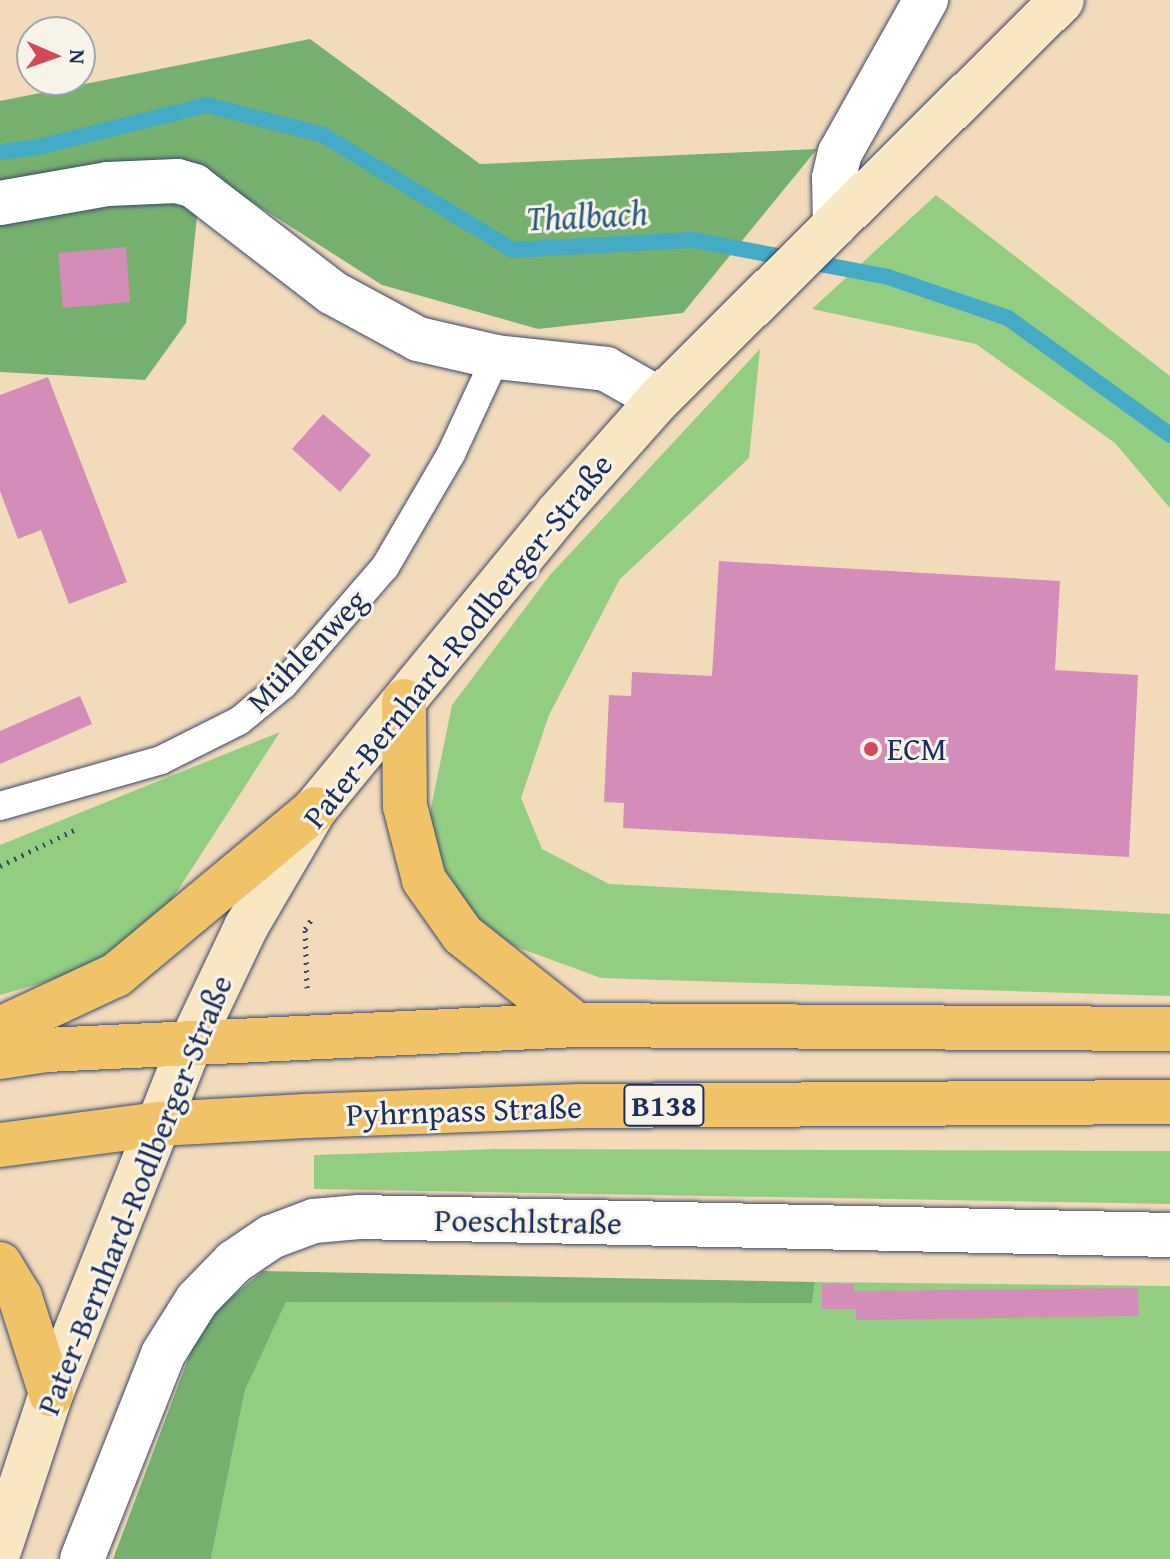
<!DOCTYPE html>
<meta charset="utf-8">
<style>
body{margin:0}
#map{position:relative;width:1170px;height:1559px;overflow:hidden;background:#f2dbbb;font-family:"Gentium Book Plus",serif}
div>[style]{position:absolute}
.green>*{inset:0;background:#93cd81}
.forest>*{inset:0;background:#76b06f}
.stream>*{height:16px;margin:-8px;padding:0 8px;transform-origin:8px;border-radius:8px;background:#45aac5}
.building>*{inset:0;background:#d48db8}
.path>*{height:5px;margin-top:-2.5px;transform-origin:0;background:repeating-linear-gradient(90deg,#3b496c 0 2px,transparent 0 8px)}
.roads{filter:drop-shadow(0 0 2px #3b496c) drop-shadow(0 0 2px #3b496c)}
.service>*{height:28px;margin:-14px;padding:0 14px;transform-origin:14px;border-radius:14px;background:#fff}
.minor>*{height:44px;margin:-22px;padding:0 22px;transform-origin:22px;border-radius:22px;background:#fff}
.secondary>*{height:44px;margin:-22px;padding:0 22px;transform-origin:22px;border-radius:22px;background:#f9e7c3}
.primary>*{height:44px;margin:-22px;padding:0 22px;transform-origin:22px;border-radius:22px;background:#f0c369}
.dots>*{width:22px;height:22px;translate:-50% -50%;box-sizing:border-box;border:4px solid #f7f3e8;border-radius:50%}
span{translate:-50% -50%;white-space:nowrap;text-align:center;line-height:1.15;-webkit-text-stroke:6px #f7f3e8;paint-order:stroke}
.shield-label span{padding:2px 6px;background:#f7f3e8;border:2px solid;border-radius:6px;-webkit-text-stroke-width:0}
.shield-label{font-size:30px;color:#1b2f5e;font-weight:700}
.street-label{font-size:32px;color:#1b2f5e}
.poi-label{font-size:32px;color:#1b2f5e}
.left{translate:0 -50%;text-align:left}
.water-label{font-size:34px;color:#2a5a82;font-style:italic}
.north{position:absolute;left:16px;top:16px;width:80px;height:80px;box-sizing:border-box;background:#f7f3e8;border:2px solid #9fa5b1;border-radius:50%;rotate:92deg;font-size:22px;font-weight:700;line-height:32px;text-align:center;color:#1b2f5e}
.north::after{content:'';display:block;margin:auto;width:28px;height:36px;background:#d1495b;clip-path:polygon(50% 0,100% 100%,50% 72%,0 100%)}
</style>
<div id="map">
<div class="green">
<i style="clip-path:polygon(936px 195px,1170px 376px,1170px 508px,1115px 443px,976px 344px,812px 309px)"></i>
<i style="clip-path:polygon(760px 349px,749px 458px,620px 579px,549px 715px,521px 798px,542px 849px,609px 884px,1170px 914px,1170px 996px,601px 978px,514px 946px,454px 899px,429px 818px,452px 705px,550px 575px)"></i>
<i style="clip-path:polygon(280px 732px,169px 904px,92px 969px,0 995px,0 845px)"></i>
<i style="clip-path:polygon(497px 1149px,1170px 1151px,1170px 1204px,314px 1189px,314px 1155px)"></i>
<i style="clip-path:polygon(815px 1282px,1170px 1286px,1170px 1559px,211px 1559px,245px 1390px,286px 1302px,812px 1303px)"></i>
</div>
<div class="forest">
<i style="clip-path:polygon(310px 39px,480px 164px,817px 149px,683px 313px,538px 329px,382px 285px,241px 195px,200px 187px,186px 323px,145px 380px,0 372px,0 101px)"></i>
<i style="clip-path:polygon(263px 1271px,815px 1282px,812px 1303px,286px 1302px,245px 1390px,211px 1559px,113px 1559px,202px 1322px)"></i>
</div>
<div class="stream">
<i style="left:0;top:152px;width:34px;rotate:-7deg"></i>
<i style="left:34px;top:148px;width:178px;rotate:-14deg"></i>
<i style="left:207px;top:105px;width:120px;rotate:14.5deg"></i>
<i style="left:323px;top:135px;width:222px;rotate:31.2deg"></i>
<i style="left:513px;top:250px;width:180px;rotate:-3.2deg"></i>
<i style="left:693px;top:240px;width:198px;rotate:10.7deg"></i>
<i style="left:888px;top:277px;width:127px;rotate:18.9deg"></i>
<i style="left:1008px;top:318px;width:200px;rotate:35.8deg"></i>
</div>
<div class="building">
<i style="clip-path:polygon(126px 247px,130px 302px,63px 308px,58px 253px)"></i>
<i style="clip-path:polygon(48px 377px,127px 582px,69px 604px,41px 530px,18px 539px,0 491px,0 395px)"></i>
<i style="clip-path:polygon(323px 414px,371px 455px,340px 492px,292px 449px)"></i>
<i style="clip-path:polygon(719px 561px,1060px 581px,1055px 670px,1138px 675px,1129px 857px,623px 828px,624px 803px,604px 802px,609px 695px,631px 696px,632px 672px,712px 676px)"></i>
<i style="clip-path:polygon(80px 696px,92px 724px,0 764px,0 731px)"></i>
<i style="clip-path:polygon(822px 1284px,854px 1284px,854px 1291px,1138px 1288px,1139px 1316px,856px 1320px,856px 1309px,822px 1309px)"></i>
</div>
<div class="path">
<i style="left:0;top:866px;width:82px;rotate:-25.9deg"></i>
<i style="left:307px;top:988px;width:59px;rotate:-91.9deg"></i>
<i style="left:305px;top:929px;width:11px;rotate:-56deg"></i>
</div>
<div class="roads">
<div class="service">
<i style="left:0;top:806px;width:167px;rotate:-15.9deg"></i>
<i style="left:161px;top:760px;width:87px;rotate:-26.6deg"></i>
<i style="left:239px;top:721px;width:57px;rotate:-39.3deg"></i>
<i style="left:283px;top:685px;width:156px;rotate:-49.2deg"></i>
<i style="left:385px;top:567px;width:131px;rotate:-59.7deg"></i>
<i style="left:451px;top:454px;width:107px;rotate:-65.1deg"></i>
</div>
<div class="minor">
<i style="left:0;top:203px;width:110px;rotate:-10deg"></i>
<i style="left:108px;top:184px;width:69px;rotate:-2.5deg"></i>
<i style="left:177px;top:181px;width:18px;rotate:16deg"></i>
<i style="left:194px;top:186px;width:175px;rotate:37.6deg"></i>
<i style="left:333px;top:293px;width:97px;rotate:28.4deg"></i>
<i style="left:418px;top:339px;width:80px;rotate:13deg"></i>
<i style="left:496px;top:357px;width:111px;rotate:6.2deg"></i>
<i style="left:606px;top:369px;width:61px;rotate:29.5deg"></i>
<i style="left:835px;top:225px;width:47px;rotate:-91.2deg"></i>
<i style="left:834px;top:178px;width:26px;rotate:-77deg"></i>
<i style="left:840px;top:153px;width:176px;rotate:-60.7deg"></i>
<i style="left:82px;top:1559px;width:220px;rotate:-68.4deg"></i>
<i style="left:163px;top:1354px;width:64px;rotate:-57.8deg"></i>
<i style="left:197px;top:1300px;width:53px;rotate:-45.8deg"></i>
<i style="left:234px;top:1262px;width:45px;rotate:-34deg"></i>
<i style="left:271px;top:1237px;width:46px;rotate:-20.4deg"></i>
<i style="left:314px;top:1221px;width:45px;rotate:-5.1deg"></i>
<i style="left:359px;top:1217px;width:811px;rotate:1.27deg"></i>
</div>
<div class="secondary">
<i style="left:0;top:1548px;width:162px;rotate:-71.7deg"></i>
<i style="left:51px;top:1394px;width:373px;rotate:-68.3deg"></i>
<i style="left:189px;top:1047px;width:133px;rotate:-64.6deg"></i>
<i style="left:246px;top:927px;width:137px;rotate:-59.7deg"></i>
<i style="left:315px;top:809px;width:382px;rotate:-50.6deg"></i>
<i style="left:557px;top:514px;width:154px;rotate:-48.4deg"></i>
<i style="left:659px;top:399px;width:567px;rotate:-44.71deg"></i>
</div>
<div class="primary">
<i style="left:404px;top:701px;width:105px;rotate:89.5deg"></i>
<i style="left:405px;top:806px;width:76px;rotate:75.6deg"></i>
<i style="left:424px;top:880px;width:67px;rotate:54.7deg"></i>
<i style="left:463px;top:935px;width:144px;rotate:38.5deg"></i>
<i style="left:0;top:1029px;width:128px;rotate:-25deg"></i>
<i style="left:116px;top:975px;width:259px;rotate:-39.8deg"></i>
<i style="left:0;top:1057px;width:47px;rotate:-8.7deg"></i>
<i style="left:46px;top:1050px;width:531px;rotate:-2.7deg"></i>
<i style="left:576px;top:1025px;width:594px;rotate:0.39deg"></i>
<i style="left:0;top:1145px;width:160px;rotate:-7.5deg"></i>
<i style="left:159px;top:1124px;width:147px;rotate:-3.1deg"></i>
<i style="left:306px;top:1116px;width:275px;rotate:-2.1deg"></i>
<i style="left:581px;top:1106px;width:589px;rotate:-0.39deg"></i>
<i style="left:0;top:1264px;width:39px;rotate:59deg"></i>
<i style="left:20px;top:1297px;width:102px;rotate:72.3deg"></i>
</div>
</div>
<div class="dots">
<i style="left:871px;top:749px;background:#d1495b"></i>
</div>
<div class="shield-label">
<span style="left:664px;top:1105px">B138</span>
</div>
<div class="street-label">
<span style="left:458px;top:641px;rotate:-51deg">Pater-Bernhard-Rodlberger-Straße</span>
<span style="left:307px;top:651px;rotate:-46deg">Mühlenweg</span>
<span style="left:464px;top:1111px;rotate:-2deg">Pyhrnpass Straße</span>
<span style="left:135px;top:1195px;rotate:-68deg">Pater-Bernhard-Rodlberger-Straße</span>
<span style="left:528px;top:1222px;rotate:1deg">Poeschlstraße</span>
</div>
<div class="poi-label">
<span class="left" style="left:887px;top:749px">ECM</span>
</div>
<div class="water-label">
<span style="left:587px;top:215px;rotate:-3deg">Thalbach</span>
</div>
<div class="north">N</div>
</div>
